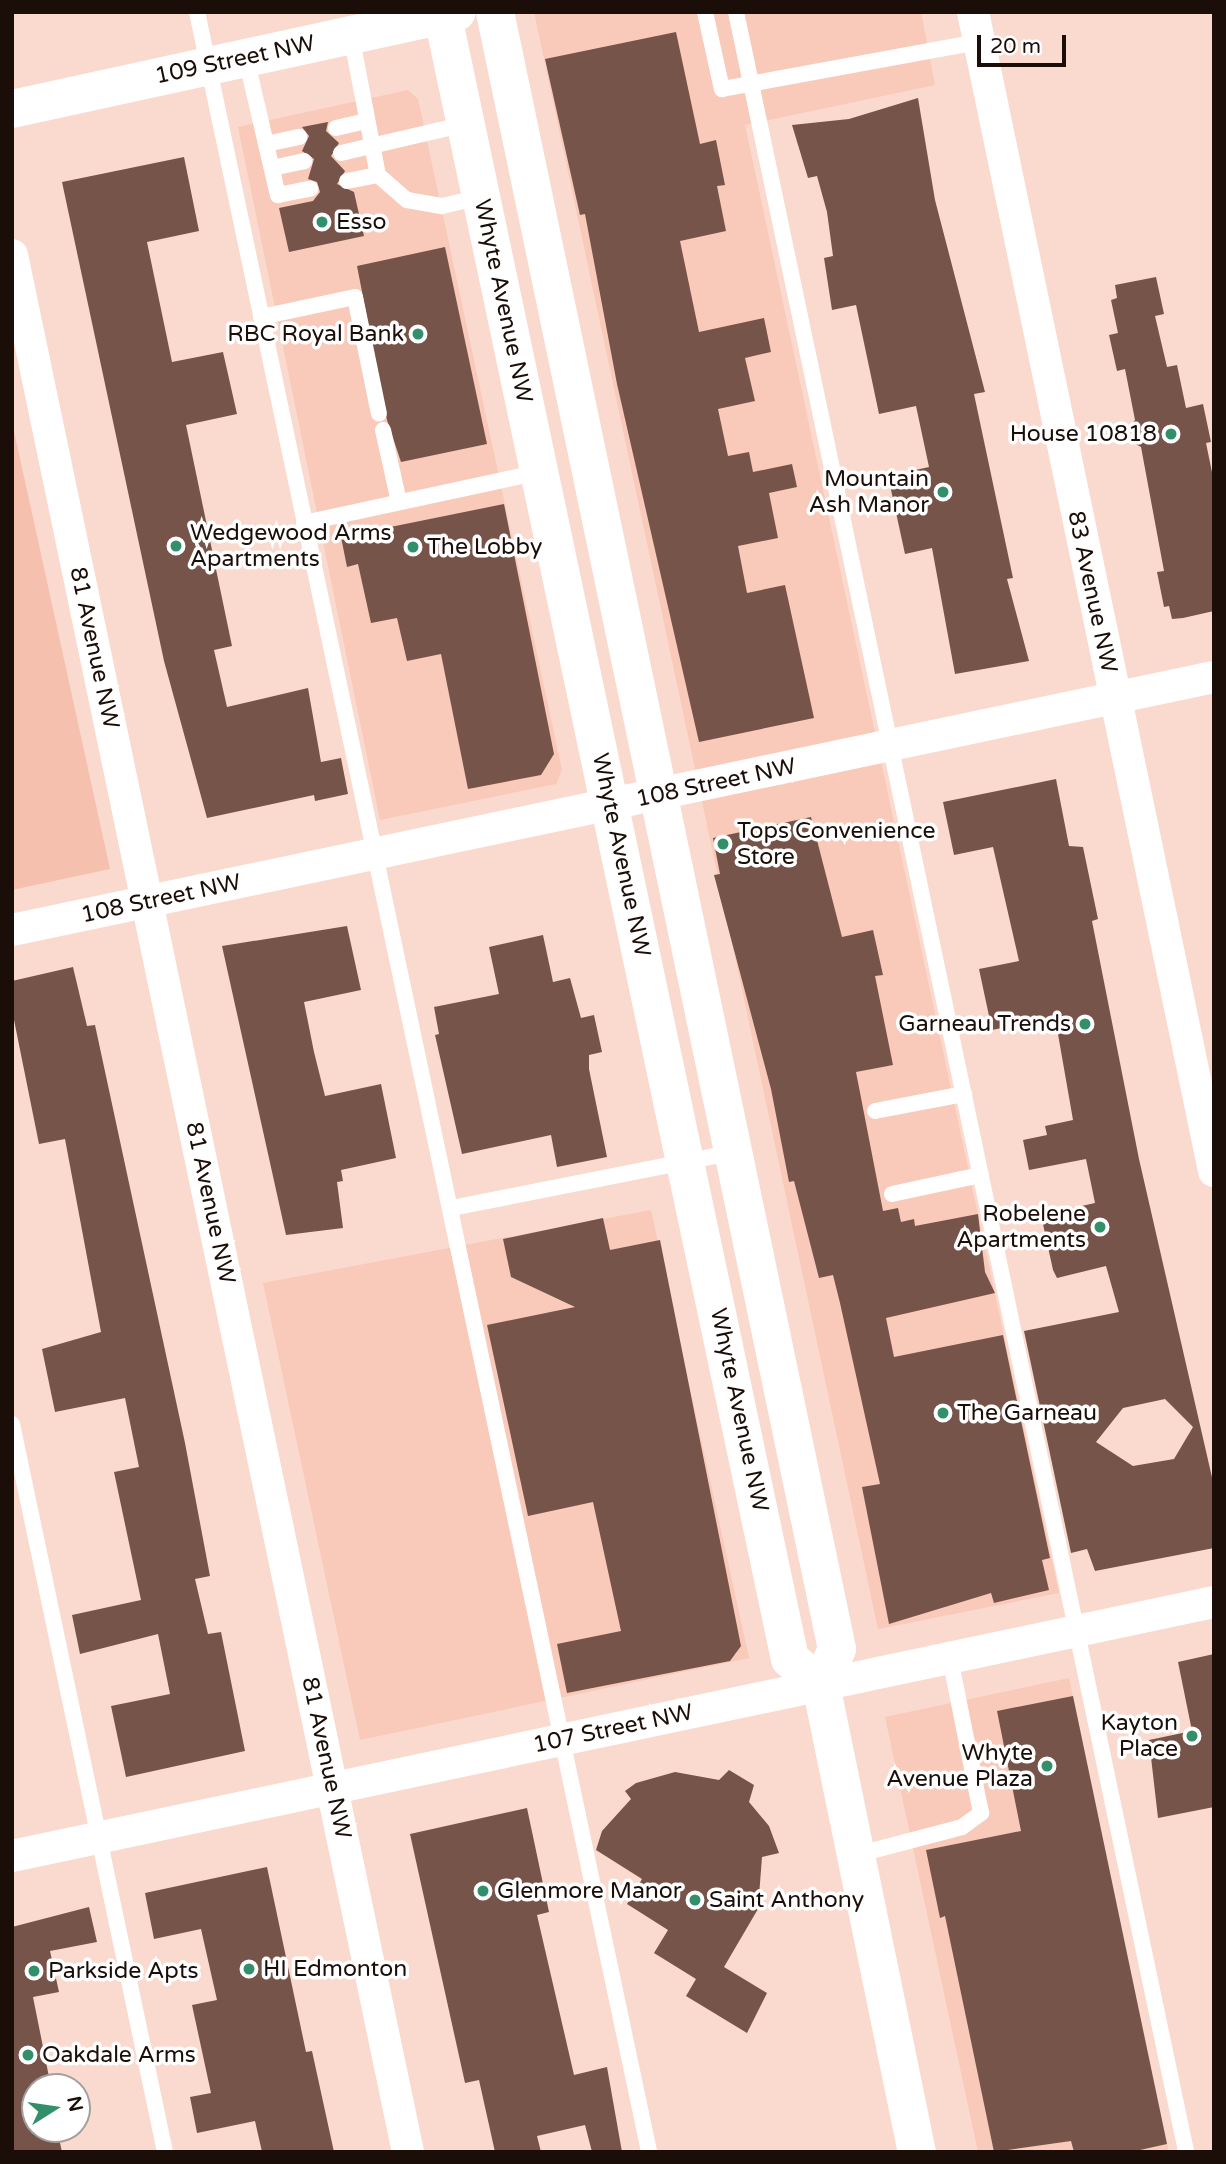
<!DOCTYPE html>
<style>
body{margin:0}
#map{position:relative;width:1226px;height:2164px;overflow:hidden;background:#fadacf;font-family:"Varela Round",sans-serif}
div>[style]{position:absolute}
.built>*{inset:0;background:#f9c9b9}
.green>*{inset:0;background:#f5c0ae}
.building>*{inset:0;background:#765449}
.lane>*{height:16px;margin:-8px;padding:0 8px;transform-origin:8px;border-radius:8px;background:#fff}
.street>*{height:32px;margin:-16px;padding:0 16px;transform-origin:16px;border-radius:16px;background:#fff}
.secondary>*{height:38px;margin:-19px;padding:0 19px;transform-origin:19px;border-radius:19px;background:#fff}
.dots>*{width:19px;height:19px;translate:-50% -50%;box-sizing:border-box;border:4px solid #fff;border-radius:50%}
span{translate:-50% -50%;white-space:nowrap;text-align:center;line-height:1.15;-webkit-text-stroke:7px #fff;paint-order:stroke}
.street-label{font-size:23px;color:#1b0e09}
.poi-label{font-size:23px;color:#1b0e09}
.left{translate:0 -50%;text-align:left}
.right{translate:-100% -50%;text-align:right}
.frame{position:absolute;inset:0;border:14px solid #1b0e09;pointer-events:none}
.north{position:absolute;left:21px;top:2073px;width:70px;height:70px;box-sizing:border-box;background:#fff;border:2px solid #a49f9d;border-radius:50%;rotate:78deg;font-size:19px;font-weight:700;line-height:28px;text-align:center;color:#1b0e09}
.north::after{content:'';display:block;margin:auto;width:24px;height:32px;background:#319069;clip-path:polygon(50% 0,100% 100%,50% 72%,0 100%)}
.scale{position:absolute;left:977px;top:35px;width:89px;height:32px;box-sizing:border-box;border:4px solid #1b0e09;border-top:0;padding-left:9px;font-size:21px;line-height:24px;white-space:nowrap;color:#1b0e09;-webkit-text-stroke:5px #fff;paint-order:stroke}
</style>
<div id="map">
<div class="built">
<i style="clip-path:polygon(534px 12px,921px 12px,935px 85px,745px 125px,1059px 1593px,878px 1629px)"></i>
<i style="clip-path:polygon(408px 90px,418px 99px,562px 770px,556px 784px,380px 820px,238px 127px)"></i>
<i style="clip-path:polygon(651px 1210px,749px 1658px,360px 1740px,263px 1283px)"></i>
<i style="clip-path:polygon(1069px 1678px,1169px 2152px,978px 2152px,885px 1717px)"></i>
</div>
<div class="green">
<i style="clip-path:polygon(12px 422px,110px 869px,12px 890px)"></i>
</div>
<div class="building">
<i style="clip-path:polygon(676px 32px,700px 144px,716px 140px,725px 185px,717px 186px,726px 231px,680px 241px,699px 332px,764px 318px,771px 352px,745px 358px,755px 401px,718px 409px,728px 456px,749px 452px,753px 472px,792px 464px,797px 487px,769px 493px,778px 538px,738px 546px,747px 593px,785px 585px,814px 718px,699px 742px,617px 384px,585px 214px,580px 215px,545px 59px)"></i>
<i style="clip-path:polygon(918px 98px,935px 200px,985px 392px,974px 394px,1013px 578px,1007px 579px,1029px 661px,955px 674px,932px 548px,905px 554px,888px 476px,929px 467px,916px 406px,879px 414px,856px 305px,832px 310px,824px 258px,833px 256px,827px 212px,817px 176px,808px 178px,792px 125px,849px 119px)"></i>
<i style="clip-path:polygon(328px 122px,326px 131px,339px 143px,331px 156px,345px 171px,337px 184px,354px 192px,364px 236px,289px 252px,279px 208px,313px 201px,320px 192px,317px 182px,308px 179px,314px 159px,302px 151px,309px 136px,302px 127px)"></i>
<i style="clip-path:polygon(184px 157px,199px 231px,147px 242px,172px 362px,223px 352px,237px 414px,186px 425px,232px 646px,214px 650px,227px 707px,308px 688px,321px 762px,341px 758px,348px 794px,315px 801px,314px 795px,207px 818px,164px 661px,62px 182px)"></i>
<i style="clip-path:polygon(445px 247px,487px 444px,401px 462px,387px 420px,357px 266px)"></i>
<i style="clip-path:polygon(1156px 277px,1164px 314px,1155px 316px,1167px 367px,1177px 365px,1186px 408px,1203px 404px,1211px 442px,1206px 443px,1214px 482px,1214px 611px,1183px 618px,1172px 619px,1169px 606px,1164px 607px,1157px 572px,1164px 571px,1141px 447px,1134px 443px,1130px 426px,1135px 420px,1125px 369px,1117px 371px,1109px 335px,1118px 333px,1111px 300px,1117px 298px,1115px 285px)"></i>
<i style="clip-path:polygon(504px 504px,554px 754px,541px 775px,468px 789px,441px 654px,407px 661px,397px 618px,371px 623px,358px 564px,347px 567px,341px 537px)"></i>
<i style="clip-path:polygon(evenodd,1056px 779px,1069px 846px,1083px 847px,1098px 919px,1092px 921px,1139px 1159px,1214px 1486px,1214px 1548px,1095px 1571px,1087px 1549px,1071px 1553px,1024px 1331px,1119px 1312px,1106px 1266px,1057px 1278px,1053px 1270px,1041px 1215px,1095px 1203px,1086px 1159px,1029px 1170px,1023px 1140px,1047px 1135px,1045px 1126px,1073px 1120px,1055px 1017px,992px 1030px,979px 969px,1019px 961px,993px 847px,954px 855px,943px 802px,1056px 779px,1165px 1399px,1193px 1427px,1174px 1459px,1133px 1466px,1096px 1442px,1123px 1408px,1165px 1399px)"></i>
<i style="clip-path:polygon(811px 817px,842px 937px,873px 930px,883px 975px,875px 976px,893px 1065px,856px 1072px,883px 1211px,898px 1208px,901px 1222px,914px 1219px,915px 1226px,978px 1214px,985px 1272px,995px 1293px,886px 1318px,894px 1357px,1003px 1335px,1050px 1558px,1042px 1560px,1049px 1590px,994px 1603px,991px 1593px,889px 1624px,862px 1487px,880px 1484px,840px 1303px,833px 1275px,819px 1278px,794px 1181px,789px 1182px,771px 1089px,714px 875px,720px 874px,713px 838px)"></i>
<i style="clip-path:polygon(347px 926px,361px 990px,304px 1002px,314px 1052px,325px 1096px,381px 1084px,396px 1158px,341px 1170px,343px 1181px,337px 1182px,343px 1228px,286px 1235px,222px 946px)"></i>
<i style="clip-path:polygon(543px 935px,553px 982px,570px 978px,581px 1018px,594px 1015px,602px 1052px,589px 1055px,589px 1069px,607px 1157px,557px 1167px,551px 1135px,462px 1154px,435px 1035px,439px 1034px,434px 1007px,499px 994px,489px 947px)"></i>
<i style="clip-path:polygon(73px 967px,87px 1026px,95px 1025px,185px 1443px,210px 1576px,195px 1579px,208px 1634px,221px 1632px,245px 1751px,126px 1777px,111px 1706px,170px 1694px,158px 1634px,80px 1654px,72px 1615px,141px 1600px,114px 1472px,139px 1467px,125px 1398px,55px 1412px,42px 1349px,101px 1332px,65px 1139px,39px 1144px,12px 1010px,12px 981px)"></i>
<i style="clip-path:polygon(603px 1218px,610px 1250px,660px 1240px,741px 1646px,730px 1661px,567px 1693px,557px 1644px,621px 1631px,593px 1502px,528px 1516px,487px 1325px,575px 1307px,511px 1277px,503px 1239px)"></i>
<i style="clip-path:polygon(1214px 1654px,1214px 1807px,1158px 1818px,1149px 1740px,1192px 1731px,1178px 1662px)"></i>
<i style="clip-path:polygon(1073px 1696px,1167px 2144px,1131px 2152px,1074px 2152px,1071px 2141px,994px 2152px,945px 1916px,940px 1918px,926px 1850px,1021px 1831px,997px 1711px)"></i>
<i style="clip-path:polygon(729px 1770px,754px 1785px,749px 1802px,769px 1826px,779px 1853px,762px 1857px,758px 1909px,724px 1967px,767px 1993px,747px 2033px,686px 1996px,696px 1979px,654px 1953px,668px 1930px,627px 1904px,642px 1879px,596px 1850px,602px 1831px,631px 1799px,625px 1791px,636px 1783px,675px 1772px,719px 1780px)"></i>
<i style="clip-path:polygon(527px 1808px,549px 1912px,537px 1915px,574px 2075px,607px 2067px,622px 2152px,592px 2152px,585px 2125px,537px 2136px,541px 2152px,495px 2152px,479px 2080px,465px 2083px,410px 1834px)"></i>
<i style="clip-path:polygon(267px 1867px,306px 2052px,312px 2051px,334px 2152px,262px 2152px,255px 2121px,197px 2133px,190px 2097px,211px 2093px,192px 2005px,217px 2000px,201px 1929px,154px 1939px,145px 1893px)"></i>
<i style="clip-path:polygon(89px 1907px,97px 1942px,50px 1951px,59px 1992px,33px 1997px,51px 2087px,35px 2087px,35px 2129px,57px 2129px,62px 2152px,12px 2152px,12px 1927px)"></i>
</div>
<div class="lane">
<i style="left:197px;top:12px;width:2187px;rotate:78.07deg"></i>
<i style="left:705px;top:12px;width:79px;rotate:77.6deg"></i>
<i style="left:722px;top:89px;width:261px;rotate:-10.4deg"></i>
<i style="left:736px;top:12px;width:2187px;rotate:78.12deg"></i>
<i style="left:351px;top:35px;width:143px;rotate:79.1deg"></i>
<i style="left:378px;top:175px;width:38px;rotate:41deg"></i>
<i style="left:407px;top:200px;width:36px;rotate:10deg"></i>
<i style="left:442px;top:206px;width:40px;rotate:-13deg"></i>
<i style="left:246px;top:58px;width:141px;rotate:76.9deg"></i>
<i style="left:278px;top:195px;width:33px;rotate:-11deg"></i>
<i style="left:336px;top:128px;width:32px;rotate:-13deg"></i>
<i style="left:266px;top:144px;width:34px;rotate:-12deg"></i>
<i style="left:341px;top:153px;width:128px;rotate:-13.1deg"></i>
<i style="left:272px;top:168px;width:33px;rotate:-12deg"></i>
<i style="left:347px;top:181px;width:32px;rotate:-11deg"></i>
<i style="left:261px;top:317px;width:96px;rotate:-12deg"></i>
<i style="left:355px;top:297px;width:119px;rotate:78.4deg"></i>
<i style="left:383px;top:430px;width:74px;rotate:77.5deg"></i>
<i style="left:304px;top:523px;width:240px;rotate:-12.2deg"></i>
<i style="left:875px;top:1111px;width:91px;rotate:-10.8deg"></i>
<i style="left:892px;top:1194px;width:91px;rotate:-12.1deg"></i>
<i style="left:452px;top:1208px;width:284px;rotate:-11.2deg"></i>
<i style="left:12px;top:1424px;width:744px;rotate:78.13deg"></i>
<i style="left:856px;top:1855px;width:110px;rotate:-14.8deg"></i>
<i style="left:962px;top:1827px;width:24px;rotate:-36deg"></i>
<i style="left:981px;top:1813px;width:158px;rotate:-101.3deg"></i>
</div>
<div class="street">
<i style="left:973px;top:12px;width:1184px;rotate:78.25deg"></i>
<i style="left:12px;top:255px;width:1938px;rotate:78.21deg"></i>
<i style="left:12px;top:930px;width:1228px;rotate:-11.89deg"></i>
<i style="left:12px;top:1856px;width:1229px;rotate:-11.93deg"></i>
</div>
<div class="secondary">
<i style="left:442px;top:12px;width:1683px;rotate:78.07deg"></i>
<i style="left:790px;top:1659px;width:40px;rotate:40deg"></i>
<i style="left:495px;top:12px;width:1672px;rotate:78.2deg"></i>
<i style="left:837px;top:1649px;width:39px;rotate:114deg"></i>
<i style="left:821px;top:1685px;width:477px;rotate:78.4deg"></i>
<i style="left:12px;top:109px;width:455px;rotate:-12.3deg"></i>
</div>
<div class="dots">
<i style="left:322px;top:222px;background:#319069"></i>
<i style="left:418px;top:334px;background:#319069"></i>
<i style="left:1171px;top:434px;background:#319069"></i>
<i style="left:943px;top:492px;background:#319069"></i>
<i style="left:176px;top:546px;background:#319069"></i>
<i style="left:413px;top:547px;background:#319069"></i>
<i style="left:723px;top:844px;background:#319069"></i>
<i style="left:1085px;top:1024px;background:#319069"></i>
<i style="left:1100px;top:1227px;background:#319069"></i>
<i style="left:943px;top:1413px;background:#319069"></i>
<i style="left:1192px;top:1736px;background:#319069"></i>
<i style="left:1047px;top:1766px;background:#319069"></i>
<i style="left:483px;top:1891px;background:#319069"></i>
<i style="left:695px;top:1900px;background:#319069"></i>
<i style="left:249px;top:1969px;background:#319069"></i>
<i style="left:34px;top:1971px;background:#319069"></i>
<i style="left:28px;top:2055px;background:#319069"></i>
</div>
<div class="street-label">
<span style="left:235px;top:60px;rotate:-12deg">109 Street NW</span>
<span style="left:503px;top:301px;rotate:78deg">Whyte Avenue NW</span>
<span style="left:1092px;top:592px;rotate:78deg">83 Avenue NW</span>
<span style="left:94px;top:648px;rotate:78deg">81 Avenue NW</span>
<span style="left:716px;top:783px;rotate:-12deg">108 Street NW</span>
<span style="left:621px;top:855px;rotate:78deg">Whyte Avenue NW</span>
<span style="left:161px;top:899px;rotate:-12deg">108 Street NW</span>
<span style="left:210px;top:1203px;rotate:78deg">81 Avenue NW</span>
<span style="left:739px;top:1410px;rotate:78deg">Whyte Avenue NW</span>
<span style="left:613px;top:1729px;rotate:-12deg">107 Street NW</span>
<span style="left:326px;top:1758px;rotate:78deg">81 Avenue NW</span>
</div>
<div class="poi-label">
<span class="left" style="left:336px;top:222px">Esso</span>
<span class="right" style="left:404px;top:334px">RBC Royal Bank</span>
<span class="right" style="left:1157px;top:434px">House 10818</span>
<span class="right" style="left:929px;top:492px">Mountain<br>Ash Manor</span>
<span class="left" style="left:190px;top:546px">Wedgewood Arms<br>Apartments</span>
<span class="left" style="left:427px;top:547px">The Lobby</span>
<span class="left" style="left:737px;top:844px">Tops Convenience<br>Store</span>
<span class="right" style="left:1071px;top:1024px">Garneau Trends</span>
<span class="right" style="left:1086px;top:1227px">Robelene<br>Apartments</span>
<span class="left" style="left:957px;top:1413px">The Garneau</span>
<span class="right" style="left:1178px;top:1736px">Kayton<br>Place</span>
<span class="right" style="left:1033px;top:1766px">Whyte<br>Avenue Plaza</span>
<span class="left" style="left:497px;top:1891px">Glenmore Manor</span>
<span class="left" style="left:709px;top:1900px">Saint Anthony</span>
<span class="left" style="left:263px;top:1969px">HI Edmonton</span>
<span class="left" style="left:48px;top:1971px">Parkside Apts</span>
<span class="left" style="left:42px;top:2055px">Oakdale Arms</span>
</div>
<div class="frame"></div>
<div class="north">N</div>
<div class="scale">20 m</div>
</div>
